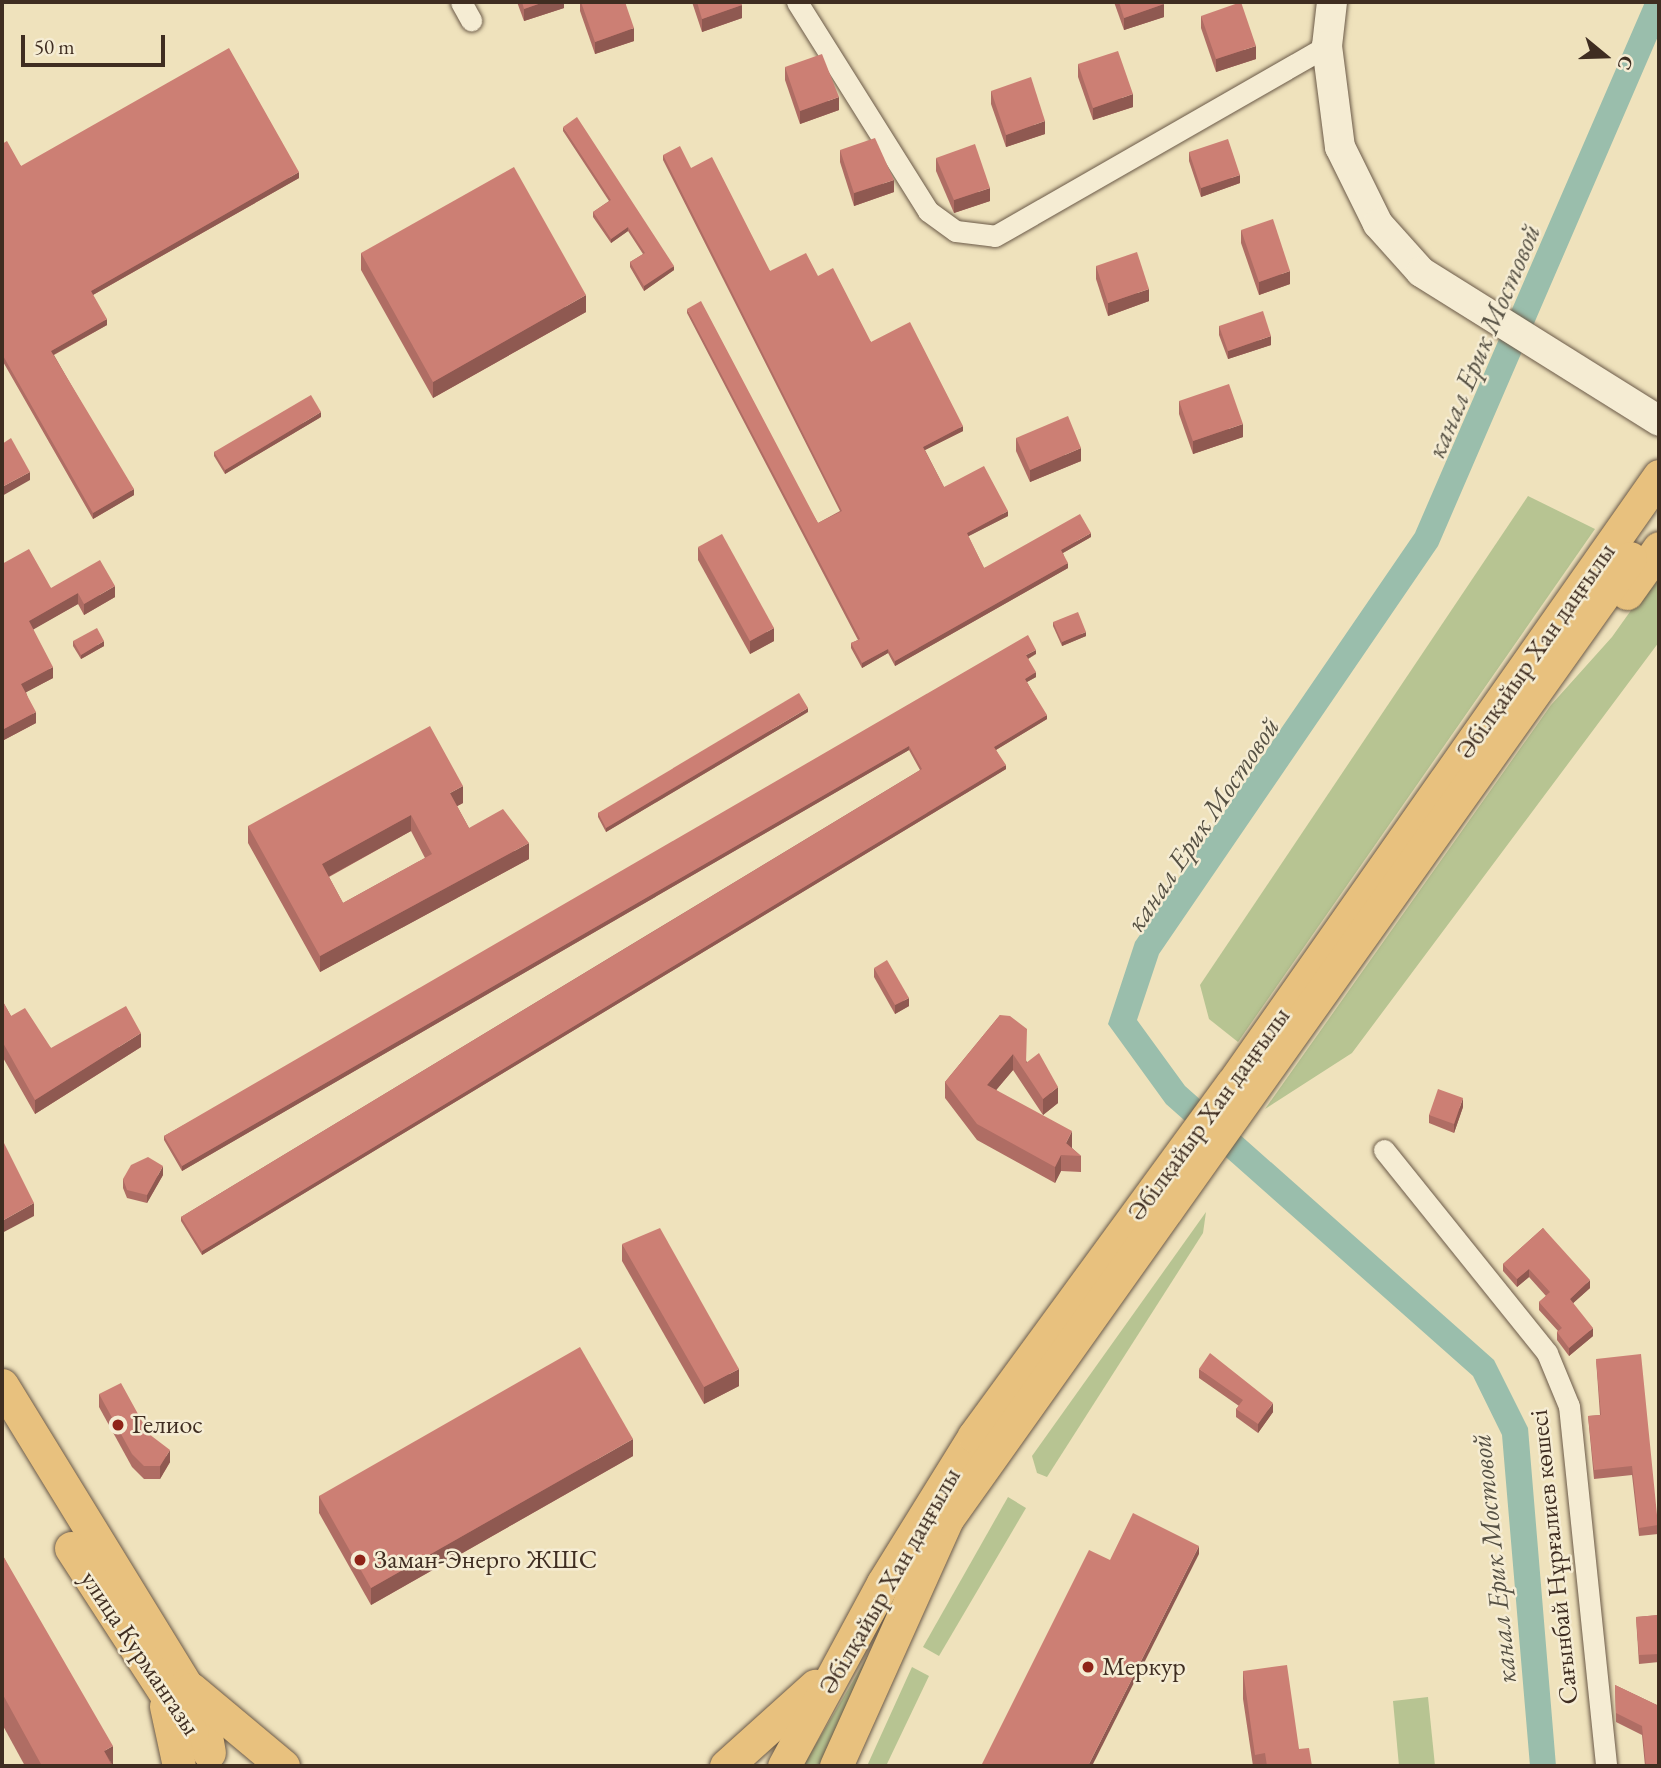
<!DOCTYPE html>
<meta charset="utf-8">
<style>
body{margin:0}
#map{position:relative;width:1661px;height:1768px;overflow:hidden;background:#efe2bc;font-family:"EB Garamond",serif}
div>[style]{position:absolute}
.green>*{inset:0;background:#b7c492}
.water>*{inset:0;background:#9abeac}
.roads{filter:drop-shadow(0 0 2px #6b5a48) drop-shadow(0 0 2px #6b5a48)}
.street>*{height:21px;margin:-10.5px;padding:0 10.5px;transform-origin:10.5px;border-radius:10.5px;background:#f5ecd3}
.secondary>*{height:30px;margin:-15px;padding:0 15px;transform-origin:15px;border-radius:15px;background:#f5ecd3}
.primary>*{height:33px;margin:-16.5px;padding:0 16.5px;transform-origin:16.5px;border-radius:16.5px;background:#e8c17e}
.wall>*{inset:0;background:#af6d64}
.shaded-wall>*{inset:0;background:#8f5951}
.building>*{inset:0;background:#cc7f74}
.dots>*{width:19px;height:19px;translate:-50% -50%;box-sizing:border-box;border:4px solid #f5ecd3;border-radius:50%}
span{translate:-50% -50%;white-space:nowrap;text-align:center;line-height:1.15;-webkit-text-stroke:5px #f5ecd3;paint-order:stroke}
.street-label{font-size:26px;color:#3f2d21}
.poi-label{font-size:26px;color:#3f2d21}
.left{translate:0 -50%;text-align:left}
.water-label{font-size:28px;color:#565144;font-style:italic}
.frame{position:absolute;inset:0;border:4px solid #3f2d21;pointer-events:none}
.north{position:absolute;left:1570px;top:21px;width:70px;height:70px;-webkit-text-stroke:5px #f5ecd3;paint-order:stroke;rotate:109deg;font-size:19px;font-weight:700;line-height:28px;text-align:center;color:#3f2d21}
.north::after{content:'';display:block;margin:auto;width:24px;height:32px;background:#3f2d21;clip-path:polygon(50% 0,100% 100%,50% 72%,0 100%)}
.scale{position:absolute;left:21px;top:35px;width:144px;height:32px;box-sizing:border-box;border:4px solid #3f2d21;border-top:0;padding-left:9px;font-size:21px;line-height:24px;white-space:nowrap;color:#3f2d21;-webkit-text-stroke:5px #f5ecd3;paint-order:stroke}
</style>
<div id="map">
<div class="green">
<i style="clip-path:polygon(1528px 496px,1595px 529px,1238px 1042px,1209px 1019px,1200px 985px)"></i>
<i style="clip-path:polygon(1659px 571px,1659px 642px,1352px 1053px,1265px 1109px,1551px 705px,1612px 637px)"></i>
<i style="clip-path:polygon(1206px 1212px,1203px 1233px,1047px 1477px,1037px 1473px,1032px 1456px)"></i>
<i style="clip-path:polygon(1008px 1497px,1026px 1508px,939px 1656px,923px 1647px)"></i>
<i style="clip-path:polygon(899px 1603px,827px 1766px,803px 1766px)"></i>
<i style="clip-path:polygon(912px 1667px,929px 1676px,886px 1766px,867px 1766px)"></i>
<i style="clip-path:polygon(1428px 1697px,1435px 1766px,1399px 1766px,1393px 1701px)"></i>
</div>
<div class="water">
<i style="clip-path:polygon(1645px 2px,1659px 2px,1659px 34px,1438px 546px,1159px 954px,1137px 1020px,1185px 1086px,1494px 1360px,1528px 1428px,1556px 1766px,1530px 1766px,1502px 1435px,1473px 1376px,1166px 1104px,1108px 1024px,1135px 942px,1415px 533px)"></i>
</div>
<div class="roads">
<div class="street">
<i style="left:461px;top:2px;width:21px;rotate:61deg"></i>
<i style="left:797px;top:2px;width:247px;rotate:57.9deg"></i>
<i style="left:928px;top:211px;width:34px;rotate:36deg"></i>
<i style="left:956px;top:231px;width:39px;rotate:7deg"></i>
<i style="left:995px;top:236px;width:383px;rotate:-29.8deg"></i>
<i style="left:1384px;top:1150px;width:260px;rotate:51.2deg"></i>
<i style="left:1547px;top:1353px;width:57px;rotate:67.5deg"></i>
<i style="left:1569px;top:1406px;width:362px;rotate:84.1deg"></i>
</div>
<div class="secondary">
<i style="left:1332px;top:2px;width:44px;rotate:96.5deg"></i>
<i style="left:1327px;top:46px;width:102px;rotate:82.7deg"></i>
<i style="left:1340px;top:147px;width:86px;rotate:63.7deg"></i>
<i style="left:1378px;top:224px;width:64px;rotate:48.1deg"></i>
<i style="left:1421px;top:272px;width:281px;rotate:32deg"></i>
</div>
<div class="primary">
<i style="left:1627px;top:593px;width:55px;rotate:-54.6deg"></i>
<i style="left:2px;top:1385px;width:352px;rotate:58.5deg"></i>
<i style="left:186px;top:1685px;width:38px;rotate:63deg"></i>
<i style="left:203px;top:1719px;width:34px;rotate:80deg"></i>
<i style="left:71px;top:1548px;width:222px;rotate:57deg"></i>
<i style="left:191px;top:1689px;width:120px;rotate:39.9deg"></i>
<i style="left:166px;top:1706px;width:61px;rotate:77.8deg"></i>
<i style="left:726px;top:1766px;width:120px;rotate:-42deg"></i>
<i style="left:784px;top:1766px;width:208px;rotate:-61.6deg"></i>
<i style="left:883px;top:1583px;width:173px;rotate:-58.2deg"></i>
<i style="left:974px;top:1436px;width:436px;rotate:-53.8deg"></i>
<i style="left:1232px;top:1084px;width:743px;rotate:-54.92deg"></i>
<i style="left:836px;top:1766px;width:271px;rotate:-65.8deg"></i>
<i style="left:947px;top:1519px;width:1179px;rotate:-54.6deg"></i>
</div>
</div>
<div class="wall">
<i style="clip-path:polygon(517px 2px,564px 2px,564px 8px,524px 21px)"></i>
<i style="clip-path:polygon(580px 2px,625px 2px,634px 41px,595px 54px,580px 11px)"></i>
<i style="clip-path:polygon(692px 2px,741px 2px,742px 18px,702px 32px)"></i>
<i style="clip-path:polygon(1114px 2px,1163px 2px,1164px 17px,1124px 30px)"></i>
<i style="clip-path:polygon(1201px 16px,1256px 59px,1216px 72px,1201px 28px)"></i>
<i style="clip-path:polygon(1078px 64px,1133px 107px,1093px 120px,1078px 77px)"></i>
<i style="clip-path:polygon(785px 67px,839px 110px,800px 124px,785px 80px)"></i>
<i style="clip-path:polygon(991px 91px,1045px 134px,1006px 147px,991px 104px)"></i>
<i style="clip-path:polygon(563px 127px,674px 270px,644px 291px,630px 267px,630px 262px,643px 254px,628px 231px,611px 243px,593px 217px,593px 212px,609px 201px,563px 131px)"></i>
<i style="clip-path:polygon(2px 144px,21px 166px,299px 178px,93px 295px,107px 325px,54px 355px,134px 495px,93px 519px,2px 360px)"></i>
<i style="clip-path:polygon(840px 150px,894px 192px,854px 206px,840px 162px)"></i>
<i style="clip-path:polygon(1189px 152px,1240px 183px,1201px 197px,1189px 161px)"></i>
<i style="clip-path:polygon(663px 155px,691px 168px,770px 271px,818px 276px,871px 342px,963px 431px,925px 450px,944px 487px,1008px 516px,968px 536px,984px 568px,1091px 537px,1063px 553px,1068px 568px,895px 666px,888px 653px,862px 668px,851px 648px,851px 643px,858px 640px,687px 313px,687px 309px,818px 523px,840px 511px,663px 160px)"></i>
<i style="clip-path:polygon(936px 158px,990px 201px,954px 213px,936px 171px)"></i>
<i style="clip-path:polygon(1241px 230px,1290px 284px,1259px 295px,1241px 243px)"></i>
<i style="clip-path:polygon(361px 253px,586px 312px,433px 398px,361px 270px)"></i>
<i style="clip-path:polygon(1096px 266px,1149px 301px,1108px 316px,1096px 279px)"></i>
<i style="clip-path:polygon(1219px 326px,1271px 345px,1228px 359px,1219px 335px)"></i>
<i style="clip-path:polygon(1179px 401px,1243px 437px,1193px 454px,1179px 414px)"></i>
<i style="clip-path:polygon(321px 417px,225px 474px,214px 456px,214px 452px)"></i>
<i style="clip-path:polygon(1016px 438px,1081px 461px,1030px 482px,1016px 451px)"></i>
<i style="clip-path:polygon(698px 547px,774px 641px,750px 654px,698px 560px)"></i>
<i style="clip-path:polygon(2px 564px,51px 588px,115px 597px,84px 615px,78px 604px,33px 629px,53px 678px,26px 692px,36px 723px,2px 741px)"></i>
<i style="clip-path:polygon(1053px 622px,1086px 636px,1062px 646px,1053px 626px)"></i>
<i style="clip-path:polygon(73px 641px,104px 646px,81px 659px,73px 646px)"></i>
<i style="clip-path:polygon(1036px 654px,1028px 659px,1036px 677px,1027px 682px,1047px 719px,996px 750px,1006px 769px,202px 1255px,181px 1221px,181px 1217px,920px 770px,909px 750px,182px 1171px,164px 1140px,164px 1136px)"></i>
<i style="clip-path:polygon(808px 712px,606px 832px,598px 817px,598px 813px)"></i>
<i style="clip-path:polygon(evenodd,463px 803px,457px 806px,469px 828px,529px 859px,320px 972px,248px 843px,248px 826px,463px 803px,411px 831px,425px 858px,343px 903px,329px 877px,411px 831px)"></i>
<i style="clip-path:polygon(874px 968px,909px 1006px,895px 1014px,874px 977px)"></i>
<i style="clip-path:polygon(2px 1000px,11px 1016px,51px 1048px,141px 1047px,35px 1114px,2px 1056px)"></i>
<i style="clip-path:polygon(1000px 1015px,1027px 1062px,1058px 1103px,1043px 1115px,1013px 1070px,996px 1090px,1072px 1147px,1072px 1148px,1081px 1156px,1081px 1172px,1061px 1171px,1055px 1183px,977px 1140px,945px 1098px,945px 1082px)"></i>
<i style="clip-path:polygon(1463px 1107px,1454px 1133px,1429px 1123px,1429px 1115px)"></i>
<i style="clip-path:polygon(163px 1175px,147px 1203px,127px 1198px,123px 1188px,123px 1179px)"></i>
<i style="clip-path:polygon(1543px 1228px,1590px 1288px,1573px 1303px,1593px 1336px,1569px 1356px,1557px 1340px,1557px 1332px,1558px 1331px,1539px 1310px,1539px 1302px,1546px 1296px,1529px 1277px,1517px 1287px,1503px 1271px,1503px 1264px)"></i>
<i style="clip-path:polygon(622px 1244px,739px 1386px,704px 1404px,622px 1261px)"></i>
<i style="clip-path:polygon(1596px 1359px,1658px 1525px,1658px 1534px,1639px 1536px,1632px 1475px,1594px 1479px,1588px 1416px,1600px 1415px)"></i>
<i style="clip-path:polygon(1199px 1369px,1273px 1412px,1258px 1433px,1236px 1417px,1236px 1409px,1239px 1406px,1199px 1378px)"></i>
<i style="clip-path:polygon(99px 1394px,149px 1434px,170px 1462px,160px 1479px,144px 1479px,132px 1467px,99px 1407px)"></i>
<i style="clip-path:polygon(633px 1456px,371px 1605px,319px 1513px,319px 1496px)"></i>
<i style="clip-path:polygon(2px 1554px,113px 1766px,25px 1766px,2px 1724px)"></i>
<i style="clip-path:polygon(1659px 1615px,1659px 1662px,1639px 1664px,1636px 1617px)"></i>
<i style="clip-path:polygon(1243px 1671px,1299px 1749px,1312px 1766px,1253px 1766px,1243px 1699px)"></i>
<i style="clip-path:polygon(1615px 1685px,1659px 1706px,1659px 1766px,1645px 1766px,1642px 1735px,1616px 1722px)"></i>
</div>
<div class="shaded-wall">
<i style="clip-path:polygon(544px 2px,564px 2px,564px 8px,524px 21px,524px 9px)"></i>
<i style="clip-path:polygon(1164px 4px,1164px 17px,1124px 30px,1124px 18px)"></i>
<i style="clip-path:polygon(742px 5px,742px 18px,702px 32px,702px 19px)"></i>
<i style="clip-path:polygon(634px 28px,634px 41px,595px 54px,595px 42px)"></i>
<i style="clip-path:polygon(1256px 46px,1256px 59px,1216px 72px,1216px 59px)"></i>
<i style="clip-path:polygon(1133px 94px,1133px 107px,1093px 120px,1093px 108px)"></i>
<i style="clip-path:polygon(839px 97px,839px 110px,800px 124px,800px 111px)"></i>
<i style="clip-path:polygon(1045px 121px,1045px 134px,1006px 147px,1006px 135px)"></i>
<i style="clip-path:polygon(299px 172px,299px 178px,91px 296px,91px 291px)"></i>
<i style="clip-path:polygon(1240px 175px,1240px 183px,1201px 197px,1201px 188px)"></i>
<i style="clip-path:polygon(894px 180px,894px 192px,854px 206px,854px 193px)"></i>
<i style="clip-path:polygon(990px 188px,990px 201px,954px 213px,954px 200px)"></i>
<i style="clip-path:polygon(628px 227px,628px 231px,611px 243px,611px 239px)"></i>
<i style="clip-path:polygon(674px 266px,674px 270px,644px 291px,644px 286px)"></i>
<i style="clip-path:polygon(1290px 271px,1290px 284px,1259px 295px,1259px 282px)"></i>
<i style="clip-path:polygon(1149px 289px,1149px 301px,1108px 316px,1108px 303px)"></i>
<i style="clip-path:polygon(586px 295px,586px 312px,433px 398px,433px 382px)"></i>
<i style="clip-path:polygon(107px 319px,107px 325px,51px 356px,51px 351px)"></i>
<i style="clip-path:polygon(1271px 336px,1271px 345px,1228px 359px,1228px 351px)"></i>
<i style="clip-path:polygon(321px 412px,321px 417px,225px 474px,225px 470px)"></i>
<i style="clip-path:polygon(1243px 424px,1243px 437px,1193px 454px,1193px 441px)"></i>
<i style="clip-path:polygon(963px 426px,963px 431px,923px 451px,923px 447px)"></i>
<i style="clip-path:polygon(1081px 448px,1081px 461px,1030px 482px,1030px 470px)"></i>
<i style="clip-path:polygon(30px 472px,30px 480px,2px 496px,2px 487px)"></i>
<i style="clip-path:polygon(134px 489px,134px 495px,93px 519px,93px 513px)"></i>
<i style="clip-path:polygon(1008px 511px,1008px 516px,967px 537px,967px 533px)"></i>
<i style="clip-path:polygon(1091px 533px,1091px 537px,1061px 554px,1061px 550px)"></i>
<i style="clip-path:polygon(1068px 563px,1068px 568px,895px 666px,895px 661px)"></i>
<i style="clip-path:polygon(115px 586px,115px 597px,84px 615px,84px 604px)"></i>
<i style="clip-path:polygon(78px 593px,78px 604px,29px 632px,29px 621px)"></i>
<i style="clip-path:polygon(774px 628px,774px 641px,750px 654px,750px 641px)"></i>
<i style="clip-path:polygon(1086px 632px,1086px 636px,1062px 646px,1062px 642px)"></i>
<i style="clip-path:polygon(104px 641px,104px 646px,81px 659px,81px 655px)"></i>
<i style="clip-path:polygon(888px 649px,888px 653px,862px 668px,862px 663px)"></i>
<i style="clip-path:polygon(1036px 650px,1036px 654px,1026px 660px,1026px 655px)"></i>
<i style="clip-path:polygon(53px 667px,53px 678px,21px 695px,21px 684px)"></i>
<i style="clip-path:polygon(1036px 672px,1036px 677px,1025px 683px,1025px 679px)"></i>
<i style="clip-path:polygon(808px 708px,808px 712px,606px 832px,606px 828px)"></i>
<i style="clip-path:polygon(36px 712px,36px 723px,2px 741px,2px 730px)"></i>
<i style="clip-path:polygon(1047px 715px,1047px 719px,994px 751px,994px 747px)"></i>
<i style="clip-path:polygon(909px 746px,909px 750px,182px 1171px,182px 1166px)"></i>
<i style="clip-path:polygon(1006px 765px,1006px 769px,202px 1255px,202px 1251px)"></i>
<i style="clip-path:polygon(463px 786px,463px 803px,450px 810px,450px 793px)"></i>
<i style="clip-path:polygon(411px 815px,411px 831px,322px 880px,322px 864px)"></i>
<i style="clip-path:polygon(529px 843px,529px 859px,320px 972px,320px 956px)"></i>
<i style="clip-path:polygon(909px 998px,909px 1006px,895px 1014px,895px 1005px)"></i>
<i style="clip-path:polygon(141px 1033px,141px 1047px,35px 1114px,35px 1100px)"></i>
<i style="clip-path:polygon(1013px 1054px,1013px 1070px,987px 1101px,987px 1085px)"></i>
<i style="clip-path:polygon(1058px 1087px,1058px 1103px,1043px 1115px,1043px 1099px)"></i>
<i style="clip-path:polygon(1463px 1098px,1463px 1107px,1454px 1133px,1454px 1124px)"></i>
<i style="clip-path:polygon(1072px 1131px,1072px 1147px,1068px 1155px,1066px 1143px)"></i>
<i style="clip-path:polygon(1061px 1155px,1061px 1171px,1055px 1183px,1055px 1167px)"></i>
<i style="clip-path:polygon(163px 1166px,163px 1175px,147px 1203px,147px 1195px)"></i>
<i style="clip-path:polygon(34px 1203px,34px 1216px,2px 1233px,2px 1221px)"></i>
<i style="clip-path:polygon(1529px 1269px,1529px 1277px,1517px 1287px,1517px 1279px)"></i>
<i style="clip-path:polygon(1590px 1280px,1590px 1288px,1570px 1306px,1570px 1299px)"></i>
<i style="clip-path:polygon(1593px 1328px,1593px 1336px,1569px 1356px,1569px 1348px)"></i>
<i style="clip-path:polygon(739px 1369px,739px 1386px,704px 1404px,704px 1387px)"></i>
<i style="clip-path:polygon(1273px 1403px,1273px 1412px,1258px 1433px,1258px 1424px)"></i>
<i style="clip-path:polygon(633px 1439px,633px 1456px,371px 1605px,371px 1588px)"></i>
<i style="clip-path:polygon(170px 1450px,170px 1462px,160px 1479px,160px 1466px)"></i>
<i style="clip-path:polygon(1199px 1546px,1199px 1554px,1092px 1766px,1088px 1766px)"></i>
<i style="clip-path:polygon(113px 1746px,113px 1766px,104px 1751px)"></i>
</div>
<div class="building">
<i style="clip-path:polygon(522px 2px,544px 2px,524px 9px)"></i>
<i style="clip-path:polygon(581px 2px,625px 2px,634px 28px,595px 42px)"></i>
<i style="clip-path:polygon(697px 2px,741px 2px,742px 5px,702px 19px)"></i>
<i style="clip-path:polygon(1119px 2px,1163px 2px,1164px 4px,1124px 18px)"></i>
<i style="clip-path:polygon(1241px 2px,1256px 46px,1216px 59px,1201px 16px)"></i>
<i style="clip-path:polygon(229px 48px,299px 172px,91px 291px,107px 319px,51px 351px,134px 489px,93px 513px,2px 354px,2px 144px,7px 141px,21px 166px)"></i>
<i style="clip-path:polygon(1118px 51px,1133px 94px,1093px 108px,1078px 64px)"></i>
<i style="clip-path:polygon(822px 54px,839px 97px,800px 111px,785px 67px)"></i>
<i style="clip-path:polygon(1031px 77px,1045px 121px,1006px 135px,991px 91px)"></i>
<i style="clip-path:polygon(577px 117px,674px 266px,644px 286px,630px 262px,645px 253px,628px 227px,611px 239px,593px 212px,611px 200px,563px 127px)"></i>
<i style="clip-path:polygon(875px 138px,894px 180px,854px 193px,840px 150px)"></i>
<i style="clip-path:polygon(1228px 139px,1240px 175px,1201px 188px,1189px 152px)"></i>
<i style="clip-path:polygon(975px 144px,990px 188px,954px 200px,936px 158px)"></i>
<i style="clip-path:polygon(680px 146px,691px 168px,712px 157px,770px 271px,806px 253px,818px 276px,833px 268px,871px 342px,910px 322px,963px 426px,923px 447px,944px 487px,984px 466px,1008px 511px,967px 533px,984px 568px,1080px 514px,1091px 533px,1061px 550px,1068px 563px,895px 661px,888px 649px,862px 663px,851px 643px,860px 639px,687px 309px,701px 301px,818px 523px,842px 511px,663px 155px)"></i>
<i style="clip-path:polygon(514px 167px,586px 295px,433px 382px,361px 253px)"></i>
<i style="clip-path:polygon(1273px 219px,1290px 271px,1259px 282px,1241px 230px)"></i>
<i style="clip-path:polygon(1137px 252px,1149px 289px,1108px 303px,1096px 266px)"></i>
<i style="clip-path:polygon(1263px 311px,1271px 336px,1228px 351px,1219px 326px)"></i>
<i style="clip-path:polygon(1229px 384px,1243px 424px,1193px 441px,1179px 401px)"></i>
<i style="clip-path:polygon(311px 395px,321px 412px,225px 470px,214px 452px)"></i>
<i style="clip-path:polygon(1068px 416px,1081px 448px,1030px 470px,1016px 438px)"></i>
<i style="clip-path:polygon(11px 438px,30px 472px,2px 487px,2px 444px)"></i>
<i style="clip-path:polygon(722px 534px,774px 628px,750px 641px,698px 547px)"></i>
<i style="clip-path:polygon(29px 549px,51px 588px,100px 560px,115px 586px,84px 604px,78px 593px,29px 621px,53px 667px,21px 684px,36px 712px,2px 730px,2px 564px)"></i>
<i style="clip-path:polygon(1078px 612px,1086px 632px,1062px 642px,1053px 622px)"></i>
<i style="clip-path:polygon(97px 628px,104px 641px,81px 655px,73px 641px)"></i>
<i style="clip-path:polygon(1028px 635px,1036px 650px,1026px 655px,1036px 672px,1025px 679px,1047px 715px,994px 747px,1006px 765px,202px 1251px,181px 1217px,922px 769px,909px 746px,182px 1166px,164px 1136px)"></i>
<i style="clip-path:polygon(799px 693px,808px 708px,606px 828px,598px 813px)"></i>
<i style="clip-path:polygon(evenodd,430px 726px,463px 786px,450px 793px,469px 828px,503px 809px,529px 843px,320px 956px,248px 826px,430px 726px,411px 815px,432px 854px,343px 903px,322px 864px,411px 815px)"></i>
<i style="clip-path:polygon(887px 960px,909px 998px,895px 1005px,874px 968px)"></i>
<i style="clip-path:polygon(2px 1000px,11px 1016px,25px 1008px,51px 1048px,126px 1006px,141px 1033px,35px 1100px,2px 1041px)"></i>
<i style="clip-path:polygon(1000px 1015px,1010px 1016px,1027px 1029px,1026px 1063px,1039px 1053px,1058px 1087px,1043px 1099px,1013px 1054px,987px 1085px,1072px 1131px,1066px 1143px,1081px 1156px,1061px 1155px,1055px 1167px,977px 1124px,945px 1082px)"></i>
<i style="clip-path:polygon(1438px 1089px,1463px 1098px,1454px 1124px,1429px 1115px)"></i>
<i style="clip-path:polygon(2px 1139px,34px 1203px,2px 1221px)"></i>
<i style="clip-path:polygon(148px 1157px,163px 1166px,147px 1195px,127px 1190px,123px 1179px,131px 1165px)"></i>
<i style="clip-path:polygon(660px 1228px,739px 1369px,704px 1387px,622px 1244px)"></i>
<i style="clip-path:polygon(1543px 1228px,1590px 1280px,1570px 1299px,1593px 1328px,1569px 1348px,1557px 1332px,1562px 1328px,1539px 1302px,1550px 1292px,1529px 1269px,1517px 1279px,1503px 1264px)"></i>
<i style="clip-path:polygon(580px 1347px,633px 1439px,371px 1588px,319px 1496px)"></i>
<i style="clip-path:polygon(1210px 1353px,1273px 1403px,1258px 1424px,1236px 1409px,1243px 1400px,1199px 1369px)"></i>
<i style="clip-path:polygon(1641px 1354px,1658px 1525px,1639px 1528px,1632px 1466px,1594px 1470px,1588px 1416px,1601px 1415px,1596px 1359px)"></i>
<i style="clip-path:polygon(121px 1383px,149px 1434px,170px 1450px,160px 1466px,144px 1466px,132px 1454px,99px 1394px)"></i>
<i style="clip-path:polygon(1133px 1513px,1199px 1546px,1088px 1766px,981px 1766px,1089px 1550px,1110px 1560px)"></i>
<i style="clip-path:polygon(2px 1554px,113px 1746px,104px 1751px,112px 1766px,42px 1766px,2px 1693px)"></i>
<i style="clip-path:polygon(1659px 1615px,1659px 1654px,1639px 1655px,1636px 1617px)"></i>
<i style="clip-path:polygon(1287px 1665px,1299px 1749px,1309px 1748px,1312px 1766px,1267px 1766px,1265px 1753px,1255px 1755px,1243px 1671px)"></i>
<i style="clip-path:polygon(1615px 1685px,1659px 1706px,1659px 1766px,1646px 1766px,1642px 1726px,1616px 1713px)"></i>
</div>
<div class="dots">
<i style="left:118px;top:1425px;background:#8f2418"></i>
<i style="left:360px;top:1560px;background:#8f2418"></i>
<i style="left:1088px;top:1667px;background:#8f2418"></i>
</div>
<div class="street-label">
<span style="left:1536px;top:651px;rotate:-55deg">Әбілқайыр Хан даңғылы</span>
<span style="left:1209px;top:1114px;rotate:-54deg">Әбілқайыр Хан даңғылы</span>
<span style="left:1554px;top:1557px;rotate:-96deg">Сағынбай Нұрғалиев көшесі</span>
<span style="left:890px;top:1581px;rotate:-60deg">Әбілқайыр Хан даңғылы</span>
<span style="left:140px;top:1653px;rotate:56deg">улица Курмангазы</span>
</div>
<div class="poi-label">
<span class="left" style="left:132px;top:1425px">Гелиос</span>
<span class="left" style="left:374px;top:1560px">Заман-Энерго ЖШС</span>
<span class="left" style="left:1102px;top:1667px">Меркур</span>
</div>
<div class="water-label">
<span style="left:1483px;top:341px;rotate:-67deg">канал Ерик Мостовой</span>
<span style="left:1202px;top:824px;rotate:-56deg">канал Ерик Мостовой</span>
<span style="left:1493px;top:1559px;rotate:-96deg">канал Ерик Мостовой</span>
</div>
<div class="frame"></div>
<div class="north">С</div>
<div class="scale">50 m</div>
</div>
